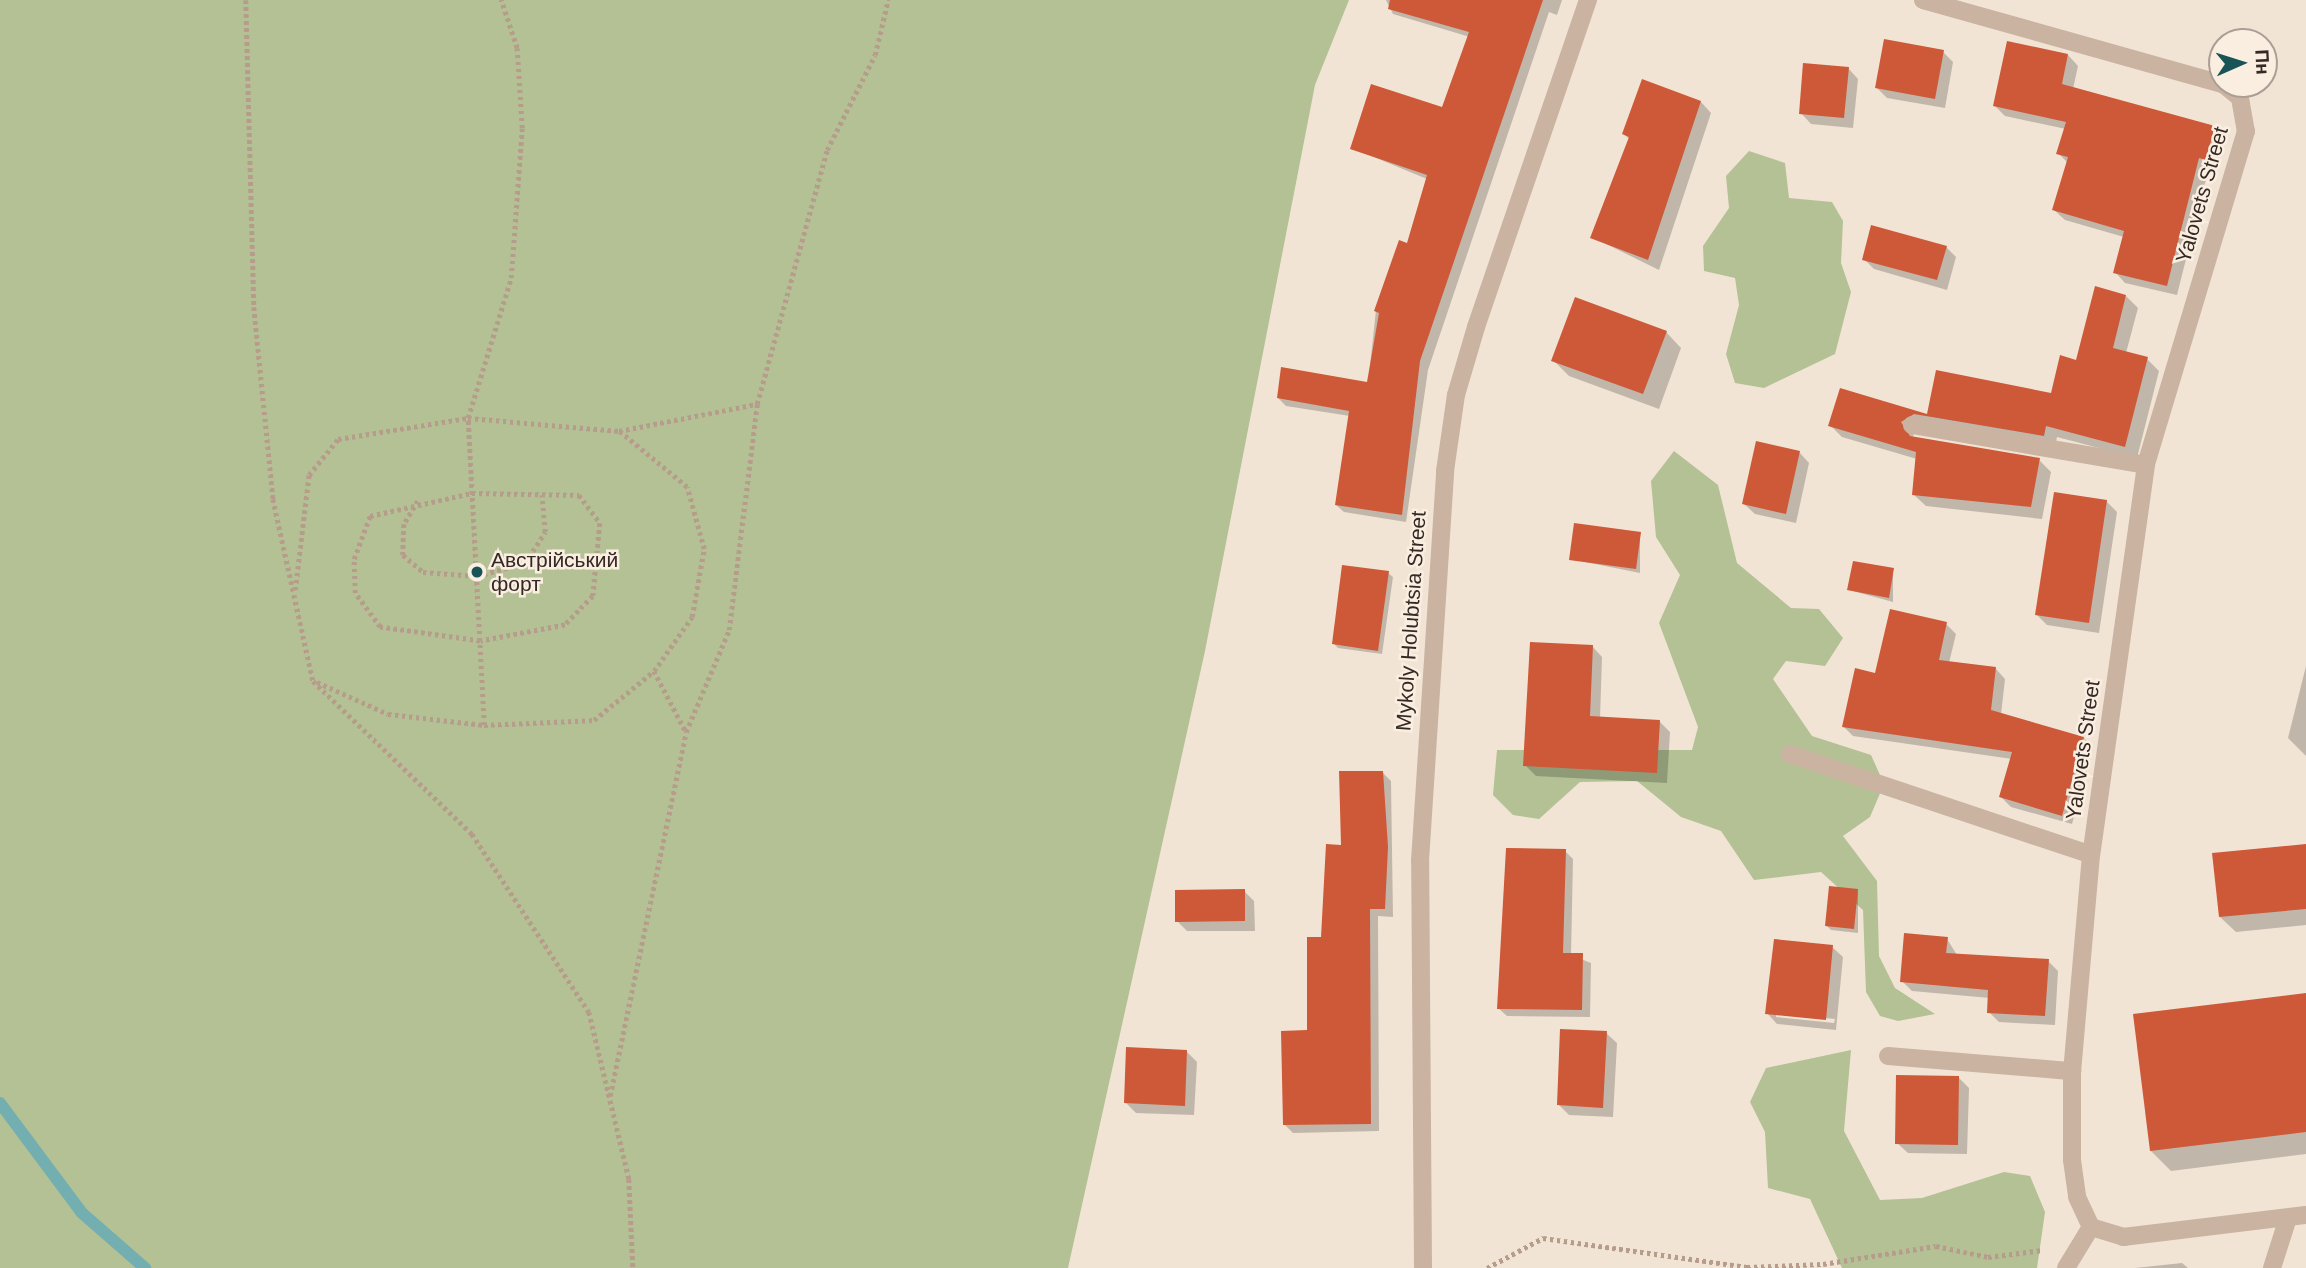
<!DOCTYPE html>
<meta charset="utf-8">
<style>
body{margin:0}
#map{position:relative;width:2306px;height:1268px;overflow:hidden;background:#f2e4d5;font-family:Helvetica,sans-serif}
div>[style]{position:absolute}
.green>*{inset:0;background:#b3c195}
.shadow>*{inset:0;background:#0003}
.stream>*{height:12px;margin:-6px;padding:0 6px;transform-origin:6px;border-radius:6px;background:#73afb0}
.building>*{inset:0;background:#cd5938}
.path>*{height:4.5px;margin-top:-2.25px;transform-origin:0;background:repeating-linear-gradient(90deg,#b69d8b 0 3.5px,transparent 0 7px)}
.service>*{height:18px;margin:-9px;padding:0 9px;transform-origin:9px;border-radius:9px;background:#cab3a1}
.minor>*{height:18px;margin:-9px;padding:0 9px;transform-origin:9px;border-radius:9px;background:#cab3a1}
.dots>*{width:19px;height:19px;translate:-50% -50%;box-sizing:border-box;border:4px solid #faeee1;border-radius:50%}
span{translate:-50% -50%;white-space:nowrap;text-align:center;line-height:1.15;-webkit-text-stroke:5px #faeee1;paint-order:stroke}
.street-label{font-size:21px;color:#342924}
.poi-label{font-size:21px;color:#342924}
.left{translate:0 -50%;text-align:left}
.north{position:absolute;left:2208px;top:28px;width:70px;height:70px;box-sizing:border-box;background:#faeee1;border:2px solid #ab9f95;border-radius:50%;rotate:87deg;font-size:19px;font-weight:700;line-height:28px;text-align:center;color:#342924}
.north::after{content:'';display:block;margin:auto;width:24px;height:32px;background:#185457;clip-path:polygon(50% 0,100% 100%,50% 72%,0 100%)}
</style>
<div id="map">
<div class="green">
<i style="clip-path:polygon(0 0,1349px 0,1315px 85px,1205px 651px,1068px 1268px,0 1268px)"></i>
<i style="clip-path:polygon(1749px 151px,1785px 163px,1789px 198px,1832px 202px,1843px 221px,1841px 263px,1851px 292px,1835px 354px,1764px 388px,1735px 383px,1726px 354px,1739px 305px,1735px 278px,1704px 271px,1703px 246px,1729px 208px,1726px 176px)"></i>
<i style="clip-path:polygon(1674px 451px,1718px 485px,1737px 563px,1791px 608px,1819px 609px,1843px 638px,1825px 666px,1786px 661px,1773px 679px,1812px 736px,1871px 755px,1884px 784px,1870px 817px,1843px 836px,1877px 881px,1879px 956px,1895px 988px,1935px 1014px,1898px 1021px,1880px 1016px,1866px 992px,1863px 910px,1821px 872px,1754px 880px,1721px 831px,1681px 817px,1637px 781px,1580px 782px,1539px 819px,1513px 815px,1493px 795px,1497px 750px,1692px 750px,1698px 727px,1659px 623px,1680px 575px,1656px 537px,1651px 481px)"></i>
<i style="clip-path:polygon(1851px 1050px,1844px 1131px,1880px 1200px,1922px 1198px,2004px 1172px,2030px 1176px,2045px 1212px,2037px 1268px,1842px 1268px,1810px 1199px,1768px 1188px,1765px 1132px,1750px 1102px,1766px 1068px)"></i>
</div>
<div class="shadow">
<i style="clip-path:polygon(1386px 0,1562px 0,1557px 15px,1549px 12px,1428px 370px,1406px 522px,1344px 512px,1336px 505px,1350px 416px,1286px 406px,1278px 398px,1368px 384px,1376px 310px,1408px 245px,1427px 179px,1352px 148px,1443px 110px,1470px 37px,1393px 14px)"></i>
<i style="clip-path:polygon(1943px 52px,1953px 62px,1945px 108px,1887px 98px,1877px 88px)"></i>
<i style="clip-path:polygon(2068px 55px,2078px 66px,2073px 89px,2214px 128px,2224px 138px,2216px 169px,2209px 167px,2177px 295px,2125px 283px,2115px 272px,2124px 237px,2065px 220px,2054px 210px,2068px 163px,2058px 153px,2066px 129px,2005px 116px,1995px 106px)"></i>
<i style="clip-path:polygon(1848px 68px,1858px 79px,1853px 128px,1811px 124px,1801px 113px)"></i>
<i style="clip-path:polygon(1643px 82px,1701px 102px,1711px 113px,1659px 270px,1592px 237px,1630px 140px,1624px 134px)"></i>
<i style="clip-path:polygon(1946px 247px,1956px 257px,1947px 290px,1874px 269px,1864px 259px)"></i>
<i style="clip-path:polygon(2126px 296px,2138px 308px,2126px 353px,2147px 359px,2159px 371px,2137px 458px,2057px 437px,2055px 447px,1914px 430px,1913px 438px,2039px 460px,2051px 472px,2042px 519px,1926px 506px,1914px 495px,1917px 459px,1842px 437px,1830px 425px,1841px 390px,1928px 416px,2052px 395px)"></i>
<i style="clip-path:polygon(1666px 332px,1681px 348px,1659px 409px,1569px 376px,1553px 360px)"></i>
<i style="clip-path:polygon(1799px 452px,1809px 463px,1796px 523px,1755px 514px,1744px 504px)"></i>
<i style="clip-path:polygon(2106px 501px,2117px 512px,2099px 633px,2047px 625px,2037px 615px)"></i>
<i style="clip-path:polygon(1640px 534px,1640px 573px,1570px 559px)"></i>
<i style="clip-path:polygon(1893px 570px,1893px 602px,1849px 590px)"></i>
<i style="clip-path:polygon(1388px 573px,1393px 577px,1382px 654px,1338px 648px,1334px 644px)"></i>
<i style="clip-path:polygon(1946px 624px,1956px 634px,1949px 663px,1996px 669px,2005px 679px,2001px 715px,2084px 738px,2093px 748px,2072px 824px,2011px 807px,2001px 797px,2012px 759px,1853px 736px,1844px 727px,1877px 675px)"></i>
<i style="clip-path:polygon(1592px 646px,1602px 657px,1600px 719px,1660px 722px,1670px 732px,1667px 783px,1536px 776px,1525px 765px)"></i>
<i style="clip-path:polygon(2306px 666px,2306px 756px,2288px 738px)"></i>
<i style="clip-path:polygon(1382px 772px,1391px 781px,1393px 917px,1378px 916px,1379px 1131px,1293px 1133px,1284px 1124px,1309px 1032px,1343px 846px)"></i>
<i style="clip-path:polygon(2306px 846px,2306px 925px,2236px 932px,2220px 917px)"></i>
<i style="clip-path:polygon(1565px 851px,1573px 859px,1571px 955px,1591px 963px,1590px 1017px,1507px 1016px,1498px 1008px)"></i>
<i style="clip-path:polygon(1244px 891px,1254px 901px,1255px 931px,1187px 931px,1177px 921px)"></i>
<i style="clip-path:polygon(1858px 891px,1858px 933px,1831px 930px,1826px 925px)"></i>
<i style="clip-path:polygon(1947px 939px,1957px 955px,2048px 961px,2058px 971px,2055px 1025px,1999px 1022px,1989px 1012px,1990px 998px,1912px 991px,1902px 981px)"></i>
<i style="clip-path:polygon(evenodd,1832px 947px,1843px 957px,1836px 1030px,1777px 1024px,1767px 1013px,1832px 947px,1776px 1013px,1835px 1019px,1834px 1023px,1776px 1017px,1776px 1013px)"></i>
<i style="clip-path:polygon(2306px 994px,2306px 1154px,2171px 1171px,2151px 1151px)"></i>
<i style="clip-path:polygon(1606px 1033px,1617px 1043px,1613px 1117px,1569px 1115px,1558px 1104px)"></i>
<i style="clip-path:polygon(1187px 1052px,1197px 1062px,1194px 1115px,1136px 1113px,1125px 1102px)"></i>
<i style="clip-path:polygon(1958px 1077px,1969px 1088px,1967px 1154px,1908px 1153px,1897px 1143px)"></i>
<i style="clip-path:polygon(2182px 1263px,2188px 1268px,2135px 1268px)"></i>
</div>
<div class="stream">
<i style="left:0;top:1103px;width:137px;rotate:53.3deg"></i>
<i style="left:82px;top:1213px;width:84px;rotate:41.1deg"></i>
</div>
<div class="building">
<i style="clip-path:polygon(1390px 0,1543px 0,1420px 361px,1402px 515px,1335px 505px,1349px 411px,1277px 398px,1281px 367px,1367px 382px,1379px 313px,1374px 311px,1399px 240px,1407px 243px,1427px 175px,1350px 149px,1371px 84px,1442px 107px,1469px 32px,1388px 9px)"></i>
<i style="clip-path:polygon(1884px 39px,1944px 50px,1935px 99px,1875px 88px)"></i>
<i style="clip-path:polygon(2007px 41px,2068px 54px,2062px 84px,2215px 126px,2206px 160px,2199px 158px,2167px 286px,2113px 273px,2124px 231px,2052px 210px,2068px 157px,2056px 154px,2066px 122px,1993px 106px)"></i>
<i style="clip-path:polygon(1803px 63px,1849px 67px,1844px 118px,1799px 114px)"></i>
<i style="clip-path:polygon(1642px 79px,1701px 101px,1648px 260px,1590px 238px,1629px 137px,1622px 134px)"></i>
<i style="clip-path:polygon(1871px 225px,1947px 246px,1937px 280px,1862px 260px)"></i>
<i style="clip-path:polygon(2095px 286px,2126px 295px,2113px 348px,2148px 357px,2125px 447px,2046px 426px,2044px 436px,1914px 414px,1901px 422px,1910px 436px,2040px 458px,2031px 507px,1912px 495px,1916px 452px,1828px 426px,1840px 388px,1927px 414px,1936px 370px,2051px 393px,2060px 355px,2076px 360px)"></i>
<i style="clip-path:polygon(1575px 297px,1667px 331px,1643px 394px,1551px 361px)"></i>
<i style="clip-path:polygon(1756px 441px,1800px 451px,1786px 514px,1742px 504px)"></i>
<i style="clip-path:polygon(2054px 492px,2107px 500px,2089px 623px,2035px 615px)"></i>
<i style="clip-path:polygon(1574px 523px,1641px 532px,1636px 569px,1569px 560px)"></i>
<i style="clip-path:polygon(1853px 561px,1894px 568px,1889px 598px,1847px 590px)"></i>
<i style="clip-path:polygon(1342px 565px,1389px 571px,1378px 651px,1332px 644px)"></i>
<i style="clip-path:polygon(1890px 609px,1947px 622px,1939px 660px,1996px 667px,1991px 710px,2084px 737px,2062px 816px,1999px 797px,2012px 752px,1842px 727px,1855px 668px,1875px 673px)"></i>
<i style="clip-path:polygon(1530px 642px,1593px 645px,1590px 716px,1660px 720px,1657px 773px,1523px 766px)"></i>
<i style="clip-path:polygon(1339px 771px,1383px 771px,1388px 847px,1385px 909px,1370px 909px,1371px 1124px,1283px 1125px,1281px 1031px,1307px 1030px,1307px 937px,1321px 937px,1326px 844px,1341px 845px)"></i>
<i style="clip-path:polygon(2306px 844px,2306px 909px,2219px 917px,2212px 853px)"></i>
<i style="clip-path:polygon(1506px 848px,1566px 849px,1563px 953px,1583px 953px,1582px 1010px,1497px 1009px)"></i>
<i style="clip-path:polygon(1829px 886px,1858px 889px,1854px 929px,1825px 926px)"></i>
<i style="clip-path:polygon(1245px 889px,1245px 921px,1175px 922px,1175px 890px)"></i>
<i style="clip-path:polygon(1904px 933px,1948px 937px,1946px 953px,2049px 959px,2045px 1016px,1987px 1013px,1988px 990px,1900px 982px)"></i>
<i style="clip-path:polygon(1774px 939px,1833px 945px,1826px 1020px,1765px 1014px)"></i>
<i style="clip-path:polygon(2306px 993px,2306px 1132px,2150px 1151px,2133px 1014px)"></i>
<i style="clip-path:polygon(1560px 1029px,1607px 1031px,1603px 1108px,1557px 1105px)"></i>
<i style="clip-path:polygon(1126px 1047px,1187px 1050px,1185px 1106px,1124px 1103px)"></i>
<i style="clip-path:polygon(1896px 1075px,1959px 1076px,1958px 1145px,1895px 1144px)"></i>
</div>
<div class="path">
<i style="left:246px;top:0;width:307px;rotate:88.5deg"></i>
<i style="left:254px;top:307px;width:193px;rotate:84.3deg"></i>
<i style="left:273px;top:499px;width:186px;rotate:77.6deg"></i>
<i style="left:313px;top:681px;width:221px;rotate:43.9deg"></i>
<i style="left:472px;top:834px;width:213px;rotate:56.7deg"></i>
<i style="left:589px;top:1012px;width:172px;rotate:76.5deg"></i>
<i style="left:629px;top:1179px;width:89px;rotate:87.4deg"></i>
<i style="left:472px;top:493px;width:107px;rotate:1.1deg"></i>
<i style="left:579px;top:495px;width:35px;rotate:53deg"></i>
<i style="left:600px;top:523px;width:73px;rotate:95.5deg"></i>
<i style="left:593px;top:596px;width:40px;rotate:134deg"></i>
<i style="left:565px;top:625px;width:86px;rotate:169.3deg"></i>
<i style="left:480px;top:641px;width:101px;rotate:-172deg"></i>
<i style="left:380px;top:627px;width:42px;rotate:-126.3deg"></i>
<i style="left:355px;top:593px;width:34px;rotate:-92deg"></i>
<i style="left:354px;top:559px;width:46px;rotate:-69.6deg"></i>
<i style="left:370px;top:516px;width:105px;rotate:-12.7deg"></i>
<i style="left:418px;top:501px;width:27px;rotate:121deg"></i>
<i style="left:404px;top:524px;width:31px;rotate:92deg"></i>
<i style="left:403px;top:555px;width:26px;rotate:40deg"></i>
<i style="left:423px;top:572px;width:54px;rotate:4.2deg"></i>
<i style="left:477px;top:576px;width:50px;rotate:-15.2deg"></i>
<i style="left:525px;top:563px;width:37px;rotate:-57deg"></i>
<i style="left:545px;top:532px;width:37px;rotate:-95deg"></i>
<i style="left:295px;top:590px;width:116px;rotate:-83.1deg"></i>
<i style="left:309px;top:475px;width:46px;rotate:-51.1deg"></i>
<i style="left:338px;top:439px;width:132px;rotate:-9.2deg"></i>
<i style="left:468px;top:418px;width:152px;rotate:4.9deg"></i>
<i style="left:619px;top:431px;width:141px;rotate:-11.1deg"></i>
<i style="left:654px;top:671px;width:69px;rotate:62.3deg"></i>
<i style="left:317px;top:682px;width:78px;rotate:24.3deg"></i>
<i style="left:388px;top:714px;width:97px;rotate:6.5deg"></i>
<i style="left:484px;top:725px;width:110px;rotate:-2.6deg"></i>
<i style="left:594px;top:720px;width:77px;rotate:-39.2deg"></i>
<i style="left:654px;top:671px;width:66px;rotate:-54.9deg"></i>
<i style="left:692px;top:617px;width:69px;rotate:-80deg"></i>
<i style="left:704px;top:549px;width:64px;rotate:-105.3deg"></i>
<i style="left:687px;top:487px;width:88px;rotate:-140.5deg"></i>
<i style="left:484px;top:725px;width:307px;rotate:-93deg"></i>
<i style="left:468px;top:418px;width:146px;rotate:-72.9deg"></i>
<i style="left:511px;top:278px;width:150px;rotate:-85.8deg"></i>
<i style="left:522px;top:128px;width:80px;rotate:-93.6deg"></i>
<i style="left:517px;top:48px;width:51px;rotate:-108.4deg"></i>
<i style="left:610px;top:1096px;width:372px;rotate:-78.2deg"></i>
<i style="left:686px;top:732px;width:111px;rotate:-67.1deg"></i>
<i style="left:729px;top:630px;width:228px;rotate:-82.9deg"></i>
<i style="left:757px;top:404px;width:263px;rotate:-74.6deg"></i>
<i style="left:827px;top:150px;width:106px;rotate:-63.2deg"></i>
<i style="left:875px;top:55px;width:57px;rotate:-76.7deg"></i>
<i style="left:1487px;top:1268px;width:64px;rotate:-28.2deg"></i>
<i style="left:1543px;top:1238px;width:206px;rotate:8.1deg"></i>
<i style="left:1747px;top:1267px;width:76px;rotate:-2.3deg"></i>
<i style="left:1823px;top:1264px;width:114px;rotate:-9.1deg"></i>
<i style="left:1936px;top:1246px;width:53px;rotate:11.9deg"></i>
<i style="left:1988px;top:1257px;width:55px;rotate:-7.3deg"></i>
</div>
<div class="service">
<i style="left:1912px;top:425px;width:237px;rotate:9.7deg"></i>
<i style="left:1790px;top:754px;width:317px;rotate:18.5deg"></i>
<i style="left:1888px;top:1056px;width:185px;rotate:4.7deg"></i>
<i style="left:2066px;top:1268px;width:48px;rotate:-58.6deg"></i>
</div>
<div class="minor">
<i style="left:1923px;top:0;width:311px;rotate:15.7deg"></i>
<i style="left:2223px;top:84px;width:22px;rotate:39deg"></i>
<i style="left:2240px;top:98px;width:34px;rotate:80deg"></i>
<i style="left:2246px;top:131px;width:349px;rotate:106.7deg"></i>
<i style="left:2146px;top:465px;width:394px;rotate:98deg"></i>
<i style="left:2091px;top:855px;width:217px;rotate:95deg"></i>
<i style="left:2072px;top:1071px;width:89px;rotate:90deg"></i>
<i style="left:2072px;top:1160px;width:37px;rotate:82deg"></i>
<i style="left:2077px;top:1197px;width:33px;rotate:65deg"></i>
<i style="left:2091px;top:1227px;width:34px;rotate:17deg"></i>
<i style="left:2123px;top:1237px;width:184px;rotate:-6.9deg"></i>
<i style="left:1423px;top:1268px;width:407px;rotate:-90.4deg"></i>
<i style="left:1420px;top:861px;width:391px;rotate:-86.3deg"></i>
<i style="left:1445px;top:471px;width:77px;rotate:-81.8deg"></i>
<i style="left:1456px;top:395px;width:71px;rotate:-73.6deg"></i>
<i style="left:1476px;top:327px;width:346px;rotate:-71.1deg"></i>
<i style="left:2272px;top:1268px;width:52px;rotate:-72.3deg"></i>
</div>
<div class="dots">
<i style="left:477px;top:572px;background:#185457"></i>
</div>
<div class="street-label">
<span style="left:2202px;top:195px;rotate:-74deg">Yalovets Street</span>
<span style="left:1411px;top:621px;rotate:-86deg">Mykoly Holubtsia Street</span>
<span style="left:2083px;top:750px;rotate:-82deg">Yalovets Street</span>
</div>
<div class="poi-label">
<span class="left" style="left:491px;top:572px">Австрійський<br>форт</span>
</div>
<div class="north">Пн</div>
</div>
